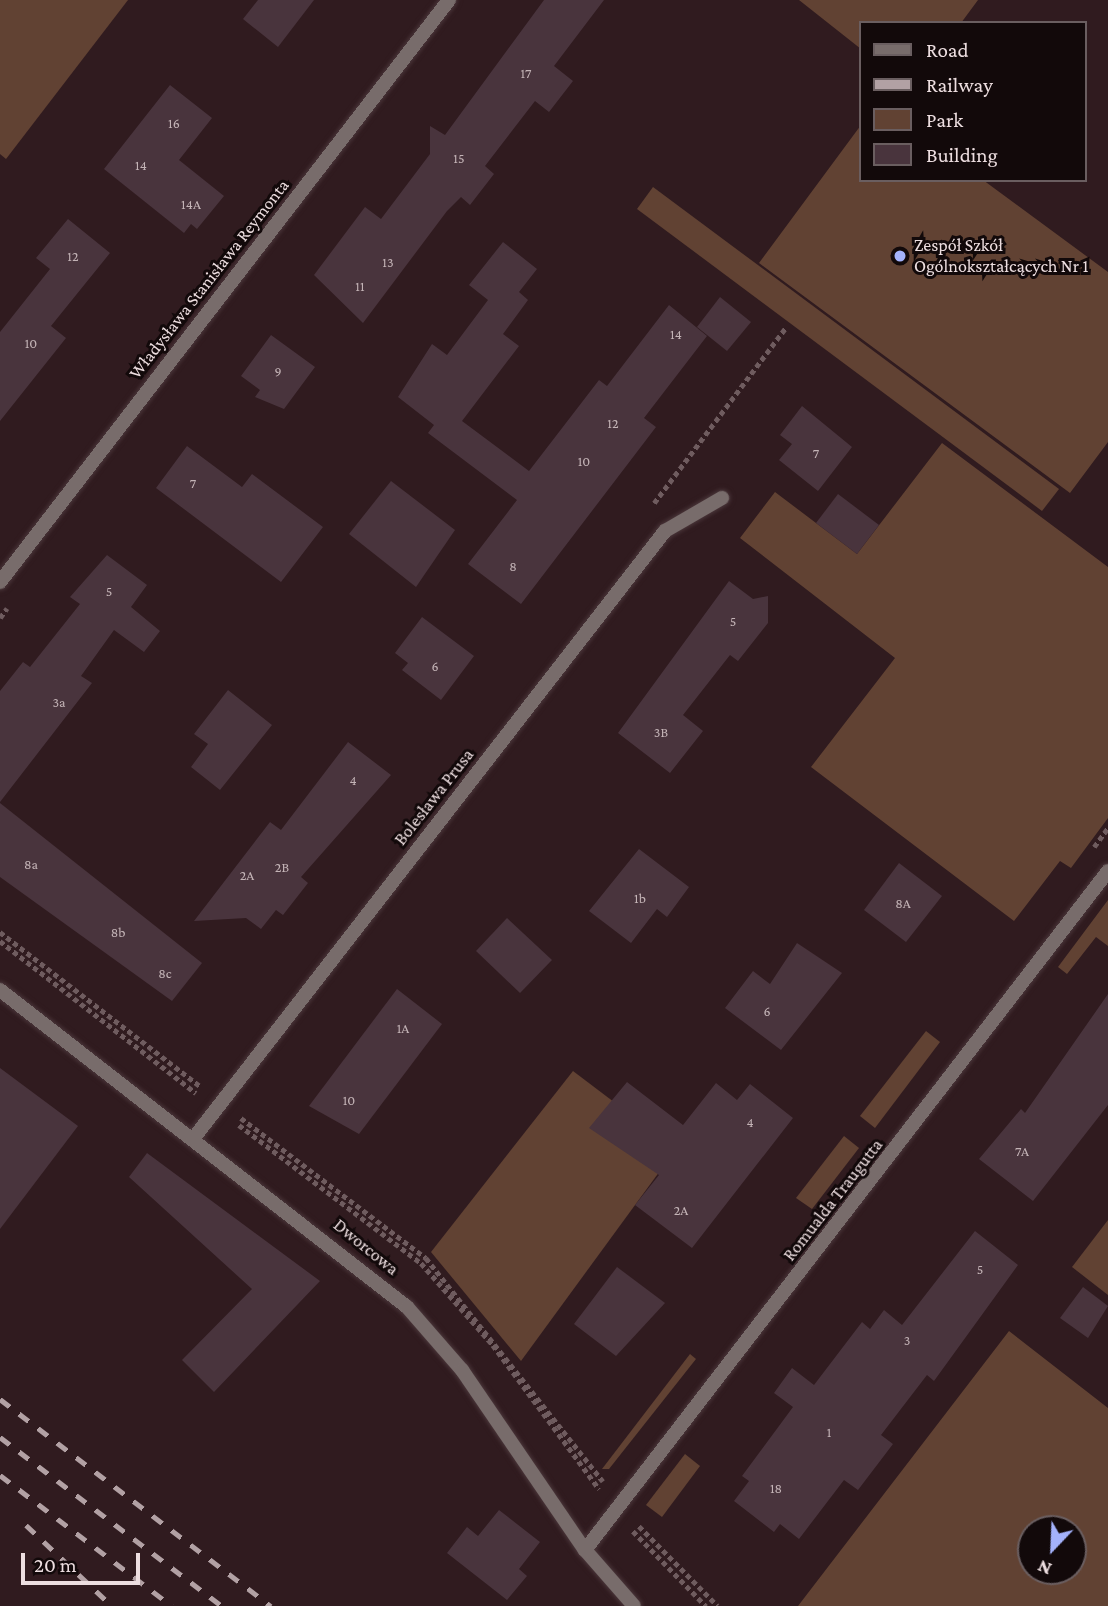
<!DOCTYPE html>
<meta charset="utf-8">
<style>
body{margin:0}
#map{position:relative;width:1108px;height:1606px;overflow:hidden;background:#301b1f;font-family:"Crimson Pro",serif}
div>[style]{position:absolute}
.green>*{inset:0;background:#614233}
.building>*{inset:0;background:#49343d}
.path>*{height:4.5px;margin-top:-2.25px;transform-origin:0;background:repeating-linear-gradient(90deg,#6f5c5f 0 5px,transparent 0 8.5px)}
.roads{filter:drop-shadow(0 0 2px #4a363a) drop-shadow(0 0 2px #4a363a)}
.minor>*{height:14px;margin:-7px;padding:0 7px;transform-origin:7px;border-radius:7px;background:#786c6b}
.rail>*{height:5px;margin-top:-2.5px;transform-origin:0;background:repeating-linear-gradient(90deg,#b2a1a4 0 12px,transparent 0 24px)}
.dots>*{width:19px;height:19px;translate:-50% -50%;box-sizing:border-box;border:4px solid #12090a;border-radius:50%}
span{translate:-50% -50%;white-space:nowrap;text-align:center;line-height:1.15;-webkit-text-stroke:6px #12090a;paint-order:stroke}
.number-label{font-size:14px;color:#c4b4b7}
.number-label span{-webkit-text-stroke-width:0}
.poi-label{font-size:18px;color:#eddee0}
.left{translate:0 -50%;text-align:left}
.street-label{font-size:18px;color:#eddee0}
.legend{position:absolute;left:859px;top:21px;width:228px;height:161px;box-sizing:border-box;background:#12090a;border:2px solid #6a5e60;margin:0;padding:9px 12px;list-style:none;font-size:21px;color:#eddee0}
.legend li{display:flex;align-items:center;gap:14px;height:35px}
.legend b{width:35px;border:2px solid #6a5e60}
.north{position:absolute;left:1017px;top:1515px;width:70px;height:70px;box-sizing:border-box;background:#12090a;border:2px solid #6a5e60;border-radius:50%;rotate:203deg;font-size:19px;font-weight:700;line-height:28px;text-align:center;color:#eddee0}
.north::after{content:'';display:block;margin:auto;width:24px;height:32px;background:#a4b2fc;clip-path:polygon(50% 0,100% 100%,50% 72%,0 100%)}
.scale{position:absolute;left:21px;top:1553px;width:119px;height:32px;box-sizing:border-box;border:4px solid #eddee0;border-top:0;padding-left:9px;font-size:21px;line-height:24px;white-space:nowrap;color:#eddee0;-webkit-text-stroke:5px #12090a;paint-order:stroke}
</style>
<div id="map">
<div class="green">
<i style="clip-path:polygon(0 0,128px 0,6px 159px,0 154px)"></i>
<i style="clip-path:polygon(799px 0,978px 0,961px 23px,861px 23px,861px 49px)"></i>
<i style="clip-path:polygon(861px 125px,861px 180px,983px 180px,1108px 272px,1108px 442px,1070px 493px,759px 263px)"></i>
<i style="clip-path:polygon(653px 187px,1059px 489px,1042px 511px,637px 209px)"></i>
<i style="clip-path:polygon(942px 443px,1108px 567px,1108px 818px,1071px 868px,1060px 861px,1014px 921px,811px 767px,895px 658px,740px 538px,775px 492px,857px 554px)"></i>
<i style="clip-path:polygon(1108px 900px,1108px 946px,1096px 937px,1067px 974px,1058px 967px)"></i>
<i style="clip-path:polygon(926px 1031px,940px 1042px,875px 1128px,860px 1116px)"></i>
<i style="clip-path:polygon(573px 1071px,676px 1149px,521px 1361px,431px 1252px)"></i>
<i style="clip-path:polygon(844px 1136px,859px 1148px,812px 1209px,796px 1198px)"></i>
<i style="clip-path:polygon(1108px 1220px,1108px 1295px,1072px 1267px)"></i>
<i style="clip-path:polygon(evenodd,1009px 1331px,1108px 1408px,1108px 1606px,798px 1606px,1009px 1331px,1031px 1529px,1073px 1529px,1073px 1571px,1031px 1571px,1031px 1529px)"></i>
<i style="clip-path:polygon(690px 1354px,696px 1359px,609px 1469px,602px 1469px)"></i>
<i style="clip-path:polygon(685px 1454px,700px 1466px,662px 1517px,646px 1505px)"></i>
</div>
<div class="building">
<i style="clip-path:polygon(258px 0,314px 0,278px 47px,243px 19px)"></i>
<i style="clip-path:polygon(544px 0,604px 0,554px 66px,573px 81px,549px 112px,535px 101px,485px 166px,494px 174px,470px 205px,461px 197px,447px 211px,363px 323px,314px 275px,365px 207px,381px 219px,430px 154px,430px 126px,445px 135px)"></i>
<i style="clip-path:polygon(170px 85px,212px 118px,179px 160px,224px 196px,197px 229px,191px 224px,184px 233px,104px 169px)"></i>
<i style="clip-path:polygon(68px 219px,110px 253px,51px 326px,66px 338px,0 421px,0 332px,50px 269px,36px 258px)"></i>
<i style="clip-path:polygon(503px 242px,537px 269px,519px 292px,528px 300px,503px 334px,519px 346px,462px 421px,529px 471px,599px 380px,607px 386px,669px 305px,707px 336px,644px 418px,656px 427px,521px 604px,468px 564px,517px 500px,428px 433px,434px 425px,398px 397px,432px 344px,447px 355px,488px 300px,469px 285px)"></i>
<i style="clip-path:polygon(720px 297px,751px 322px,727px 351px,697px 327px)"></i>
<i style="clip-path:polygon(271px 335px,315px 367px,284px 409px,255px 397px,260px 390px,241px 376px)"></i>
<i style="clip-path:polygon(802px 406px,852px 447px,818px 491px,779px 460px,792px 444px,780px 435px)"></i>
<i style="clip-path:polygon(187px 446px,242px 487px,252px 474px,323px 527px,281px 582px,156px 488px)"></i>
<i style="clip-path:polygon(391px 481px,455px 530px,416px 587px,349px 534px)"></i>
<i style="clip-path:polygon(838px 494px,879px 525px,857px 554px,816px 523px)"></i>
<i style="clip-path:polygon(107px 555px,147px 585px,131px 607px,160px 631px,144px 652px,114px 630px,81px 676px,92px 683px,0 802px,0 691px,23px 662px,30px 667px,80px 604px,70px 597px)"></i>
<i style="clip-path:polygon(729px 581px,753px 599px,768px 596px,768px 623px,738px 661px,730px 655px,683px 715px,703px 731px,670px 773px,618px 733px)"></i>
<i style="clip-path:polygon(422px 617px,474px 656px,441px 700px,402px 670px,408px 663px,395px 653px)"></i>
<i style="clip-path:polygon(228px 690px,272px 725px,220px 790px,191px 767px,208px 744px,194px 734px)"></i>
<i style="clip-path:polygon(348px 742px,391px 775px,301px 877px,308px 883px,283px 915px,276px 910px,261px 929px,246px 918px,194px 921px,270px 822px,281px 830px)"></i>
<i style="clip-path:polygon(0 803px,202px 963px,172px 1001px,0 877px)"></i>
<i style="clip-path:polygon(639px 849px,689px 887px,667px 917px,657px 909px,631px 943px,589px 911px)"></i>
<i style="clip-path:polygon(899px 863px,942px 896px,906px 942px,864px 910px)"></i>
<i style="clip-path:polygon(507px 918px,552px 960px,520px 993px,476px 951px)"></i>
<i style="clip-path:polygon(797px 943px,842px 973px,781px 1050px,725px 1008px,753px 971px,770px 984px)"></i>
<i style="clip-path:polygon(397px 989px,442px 1024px,359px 1134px,309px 1106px)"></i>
<i style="clip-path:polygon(1108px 994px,1108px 1105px,1033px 1201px,979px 1159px,1021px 1109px,1025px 1113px)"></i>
<i style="clip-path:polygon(0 1068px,78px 1126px,0 1229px)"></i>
<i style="clip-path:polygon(627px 1082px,683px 1125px,716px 1083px,737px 1100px,750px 1084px,793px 1118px,692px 1248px,635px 1205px,659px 1175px,589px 1128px)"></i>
<i style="clip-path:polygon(147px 1153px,320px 1281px,214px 1392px,182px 1360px,252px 1289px,129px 1177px)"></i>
<i style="clip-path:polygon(975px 1231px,1018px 1265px,934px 1381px,927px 1375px,881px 1435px,893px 1444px,858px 1490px,844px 1480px,799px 1539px,780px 1524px,774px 1532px,734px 1501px,749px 1481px,742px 1476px,793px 1407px,774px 1393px,792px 1368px,814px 1385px,862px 1322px,870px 1329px,884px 1310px,902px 1325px)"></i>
<i style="clip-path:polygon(617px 1267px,665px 1303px,616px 1356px,574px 1324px)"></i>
<i style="clip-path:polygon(1083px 1287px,1108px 1306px,1088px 1338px,1060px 1318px)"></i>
<i style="clip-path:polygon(499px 1510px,540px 1542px,519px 1569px,527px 1576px,507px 1600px,447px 1553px,467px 1527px,478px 1536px)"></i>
</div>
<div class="path">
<i style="left:654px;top:503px;width:220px;rotate:-53.1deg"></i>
<i style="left:0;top:618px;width:12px;rotate:-55deg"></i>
<i style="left:1094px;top:847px;width:24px;rotate:-54deg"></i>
<i style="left:0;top:932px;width:254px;rotate:37.6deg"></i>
<i style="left:0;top:941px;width:248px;rotate:37.8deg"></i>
<i style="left:241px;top:1118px;width:232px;rotate:37.1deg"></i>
<i style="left:426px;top:1258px;width:285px;rotate:51.6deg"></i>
<i style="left:239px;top:1125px;width:228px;rotate:37.2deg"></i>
<i style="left:421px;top:1263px;width:109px;rotate:48.7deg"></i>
<i style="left:493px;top:1345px;width:179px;rotate:53.6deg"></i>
<i style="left:639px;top:1526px;width:112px;rotate:45.4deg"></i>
<i style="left:633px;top:1531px;width:105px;rotate:45.8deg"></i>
</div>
<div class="roads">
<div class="minor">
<i style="left:0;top:582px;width:735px;rotate:-52.35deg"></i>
<i style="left:0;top:990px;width:516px;rotate:37.91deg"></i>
<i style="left:407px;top:1307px;width:84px;rotate:48.9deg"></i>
<i style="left:462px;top:1370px;width:218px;rotate:55.7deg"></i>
<i style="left:585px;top:1550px;width:74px;rotate:48.8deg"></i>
<i style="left:193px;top:1139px;width:770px;rotate:-52.18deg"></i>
<i style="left:665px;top:531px;width:66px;rotate:-30.1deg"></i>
<i style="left:585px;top:1550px;width:857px;rotate:-52.39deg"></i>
</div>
</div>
<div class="rail">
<i style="left:0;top:1399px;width:341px;rotate:37.4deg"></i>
<i style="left:0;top:1437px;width:279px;rotate:37.3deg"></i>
<i style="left:0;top:1475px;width:216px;rotate:37.3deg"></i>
<i style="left:26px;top:1525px;width:118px;rotate:43.3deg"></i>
</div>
<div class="dots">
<i style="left:900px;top:256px;background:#a4b2fc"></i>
</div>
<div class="number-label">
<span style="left:526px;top:73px">17</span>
<span style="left:174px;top:123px">16</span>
<span style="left:459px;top:158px">15</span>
<span style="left:141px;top:165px">14</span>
<span style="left:191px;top:204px">14A</span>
<span style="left:73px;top:256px">12</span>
<span style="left:388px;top:262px">13</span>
<span style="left:360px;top:286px">11</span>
<span style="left:676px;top:334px">14</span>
<span style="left:31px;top:343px">10</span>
<span style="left:278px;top:371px">9</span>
<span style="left:613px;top:423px">12</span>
<span style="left:816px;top:453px">7</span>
<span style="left:584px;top:461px">10</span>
<span style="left:193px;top:483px">7</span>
<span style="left:513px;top:566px">8</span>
<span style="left:109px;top:591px">5</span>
<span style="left:733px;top:621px">5</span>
<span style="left:435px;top:666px">6</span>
<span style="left:59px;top:702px">3a</span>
<span style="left:661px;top:732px">3B</span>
<span style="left:353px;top:780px">4</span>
<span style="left:31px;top:864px">8a</span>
<span style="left:282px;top:867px">2B</span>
<span style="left:247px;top:875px">2A</span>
<span style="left:640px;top:898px">1b</span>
<span style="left:903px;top:903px">8A</span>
<span style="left:118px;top:932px">8b</span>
<span style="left:165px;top:973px">8c</span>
<span style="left:767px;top:1011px">6</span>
<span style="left:403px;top:1028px">1A</span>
<span style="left:349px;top:1100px">10</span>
<span style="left:750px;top:1122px">4</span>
<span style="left:1022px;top:1151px">7A</span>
<span style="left:681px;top:1210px">2A</span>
<span style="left:980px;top:1269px">5</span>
<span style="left:907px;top:1340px">3</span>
<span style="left:829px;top:1432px">1</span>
<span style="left:776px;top:1488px">18</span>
</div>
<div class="poi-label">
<span class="left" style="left:914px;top:256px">Zespół Szkół<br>Ogólnokształcących Nr 1</span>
</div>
<div class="street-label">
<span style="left:209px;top:279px;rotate:-52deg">Władysława Stanisława Reymonta</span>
<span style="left:434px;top:797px;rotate:-52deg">Bolesława Prusa</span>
<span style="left:833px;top:1200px;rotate:-52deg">Romualda Traugutta</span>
<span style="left:366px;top:1247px;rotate:39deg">Dworcowa</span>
</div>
<ul class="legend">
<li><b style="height:9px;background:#786c6b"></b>Road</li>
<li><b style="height:9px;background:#b2a1a4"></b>Railway</li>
<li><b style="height:19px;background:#614233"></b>Park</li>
<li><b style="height:19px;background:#49343d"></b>Building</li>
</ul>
<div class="north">N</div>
<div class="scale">20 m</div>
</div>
